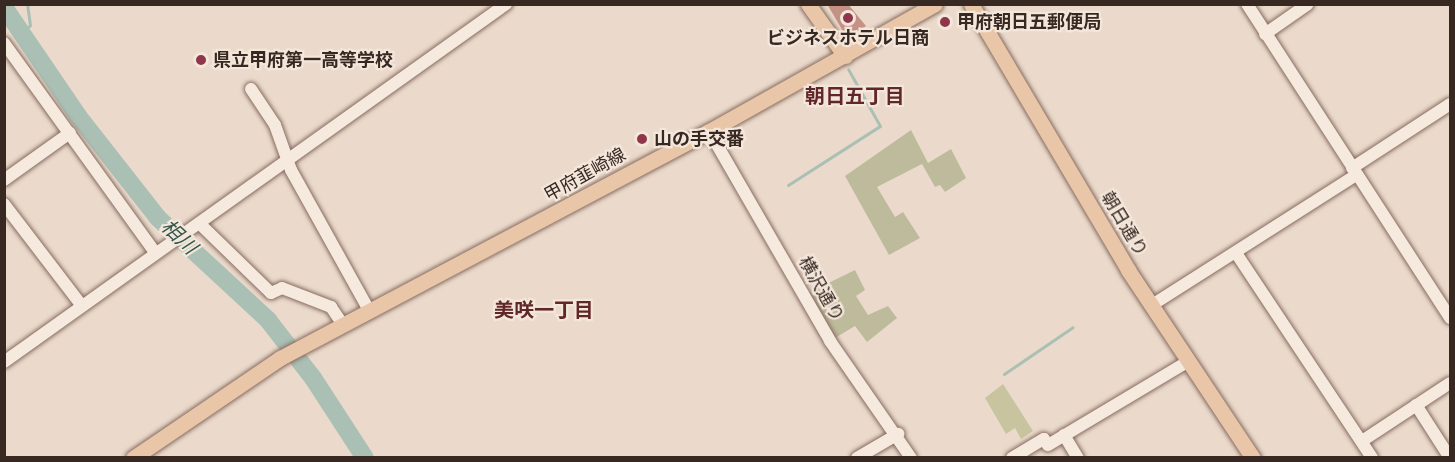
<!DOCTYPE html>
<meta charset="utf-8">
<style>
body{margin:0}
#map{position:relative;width:1455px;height:462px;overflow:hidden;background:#ebdacb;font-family:Bitter,"Noto Sans JP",serif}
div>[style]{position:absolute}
.green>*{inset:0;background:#c8c49f}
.cemetery>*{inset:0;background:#bebb9d}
.stream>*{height:3px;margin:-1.5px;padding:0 1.5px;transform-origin:1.5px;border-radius:1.5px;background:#abc0b5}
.river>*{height:18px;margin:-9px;padding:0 9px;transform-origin:9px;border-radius:9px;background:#abc0b5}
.building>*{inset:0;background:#c59185}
.roads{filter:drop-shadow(0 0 2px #866c61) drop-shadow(0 0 2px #866c61)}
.minor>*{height:12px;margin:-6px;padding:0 6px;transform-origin:6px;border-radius:6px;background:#f6e9dd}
.major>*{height:15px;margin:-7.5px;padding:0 7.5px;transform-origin:7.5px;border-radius:7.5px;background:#e9c6a7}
.dots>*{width:16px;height:16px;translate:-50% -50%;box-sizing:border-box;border:3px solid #f3e6da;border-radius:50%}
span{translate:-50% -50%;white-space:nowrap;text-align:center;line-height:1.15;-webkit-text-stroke:4.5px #f3e6da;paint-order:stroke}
.poi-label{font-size:18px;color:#382822;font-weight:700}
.left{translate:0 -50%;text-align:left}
.street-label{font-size:18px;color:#382822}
.neighbourhood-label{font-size:20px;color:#612627;font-weight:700}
.water-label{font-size:20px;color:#33564c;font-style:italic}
.frame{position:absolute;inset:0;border:6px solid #382822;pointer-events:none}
</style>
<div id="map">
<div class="green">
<i style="clip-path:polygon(1003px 384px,1033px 431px,1021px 439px,1015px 428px,1006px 434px,985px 398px)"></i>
</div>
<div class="cemetery">
<i style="clip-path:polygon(911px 130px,928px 163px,951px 149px,966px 178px,945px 192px,940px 185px,935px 187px,922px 164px,877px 187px,895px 217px,903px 212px,920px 238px,889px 255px,845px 176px)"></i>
<i style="clip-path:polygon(855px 270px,865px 290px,856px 296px,868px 315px,888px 306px,897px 318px,867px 342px,855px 326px,830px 341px,804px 295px)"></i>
</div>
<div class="stream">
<i style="left:22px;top:34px;width:12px;rotate:-48deg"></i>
<i style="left:30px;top:25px;width:21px;rotate:-98deg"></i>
<i style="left:788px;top:185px;width:109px;rotate:-32.7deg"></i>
<i style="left:880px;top:126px;width:65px;rotate:-119.3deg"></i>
<i style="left:1004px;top:374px;width:83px;rotate:-34.3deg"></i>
</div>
<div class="river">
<i style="left:4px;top:7px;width:132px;rotate:55.8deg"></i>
<i style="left:78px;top:116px;width:130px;rotate:51.9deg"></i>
<i style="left:158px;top:218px;width:150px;rotate:42.8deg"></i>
<i style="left:268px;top:320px;width:73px;rotate:52.2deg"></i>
<i style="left:313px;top:378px;width:95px;rotate:57deg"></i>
</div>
<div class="building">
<i style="clip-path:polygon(827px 4px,848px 4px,866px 26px,847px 38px)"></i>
</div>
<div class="roads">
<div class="minor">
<i style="left:1247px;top:4px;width:374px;rotate:57.1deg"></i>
<i style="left:1265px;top:34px;width:52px;rotate:-34.9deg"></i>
<i style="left:4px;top:43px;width:258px;rotate:54.2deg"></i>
<i style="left:251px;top:89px;width:43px;rotate:56.3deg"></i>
<i style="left:275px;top:125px;width:48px;rotate:70.4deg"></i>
<i style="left:291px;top:170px;width:162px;rotate:60.9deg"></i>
<i style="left:709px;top:131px;width:242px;rotate:60deg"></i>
<i style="left:830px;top:341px;width:142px;rotate:55.3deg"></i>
<i style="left:1352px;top:168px;width:117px;rotate:-33.1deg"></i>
<i style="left:4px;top:180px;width:81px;rotate:-35.5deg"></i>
<i style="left:4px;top:204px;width:128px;rotate:52.6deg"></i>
<i style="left:200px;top:224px;width:99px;rotate:44.2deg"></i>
<i style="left:271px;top:293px;width:12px;rotate:-24deg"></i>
<i style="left:282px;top:288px;width:53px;rotate:21.2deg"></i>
<i style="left:331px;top:307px;width:22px;rotate:56deg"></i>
<i style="left:1236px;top:253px;width:246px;rotate:56.4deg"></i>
<i style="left:1152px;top:305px;width:242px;rotate:-32.5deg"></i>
<i style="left:4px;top:362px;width:617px;rotate:-35.49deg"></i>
<i style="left:1416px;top:405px;width:63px;rotate:57.3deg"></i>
<i style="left:1064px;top:435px;width:27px;rotate:59deg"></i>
<i style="left:1362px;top:441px;width:105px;rotate:-33.4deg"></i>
<i style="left:857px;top:458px;width:48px;rotate:-30.3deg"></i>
<i style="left:1012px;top:458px;width:37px;rotate:-31deg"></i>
<i style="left:1044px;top:439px;width:7px;rotate:56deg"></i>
<i style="left:1048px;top:445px;width:164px;rotate:-30.8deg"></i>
</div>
<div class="major">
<i style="left:808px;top:4px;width:64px;rotate:54.6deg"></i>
<i style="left:971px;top:4px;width:309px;rotate:59.4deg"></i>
<i style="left:1128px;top:270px;width:226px;rotate:56.4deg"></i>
<i style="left:133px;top:458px;width:178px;rotate:-34.2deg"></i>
<i style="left:280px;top:358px;width:485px;rotate:-27.9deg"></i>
<i style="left:709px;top:131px;width:259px;rotate:-29.3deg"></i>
</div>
</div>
<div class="dots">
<i style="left:848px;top:18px;background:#8f364b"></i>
<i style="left:945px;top:22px;background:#8f364b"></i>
<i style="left:201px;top:60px;background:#8f364b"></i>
<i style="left:642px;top:139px;background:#8f364b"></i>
</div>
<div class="poi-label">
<span class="left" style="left:957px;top:22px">甲府朝日五郵便局</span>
<span style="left:848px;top:38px">ビジネスホテル日商</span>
<span class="left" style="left:213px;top:60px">県立甲府第一高等学校</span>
<span class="left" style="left:654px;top:139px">山の手交番</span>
</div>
<div class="street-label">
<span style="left:585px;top:175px;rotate:-29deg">甲府韮崎線</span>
<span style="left:1124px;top:224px;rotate:59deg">朝日通り</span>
<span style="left:821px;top:289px;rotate:60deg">横沢通り</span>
</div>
<div class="neighbourhood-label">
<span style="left:855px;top:96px">朝日五丁目</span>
<span style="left:544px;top:310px">美咲一丁目</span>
</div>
<div class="water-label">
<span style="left:179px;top:237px;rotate:43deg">相川</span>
</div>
<div class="frame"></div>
</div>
